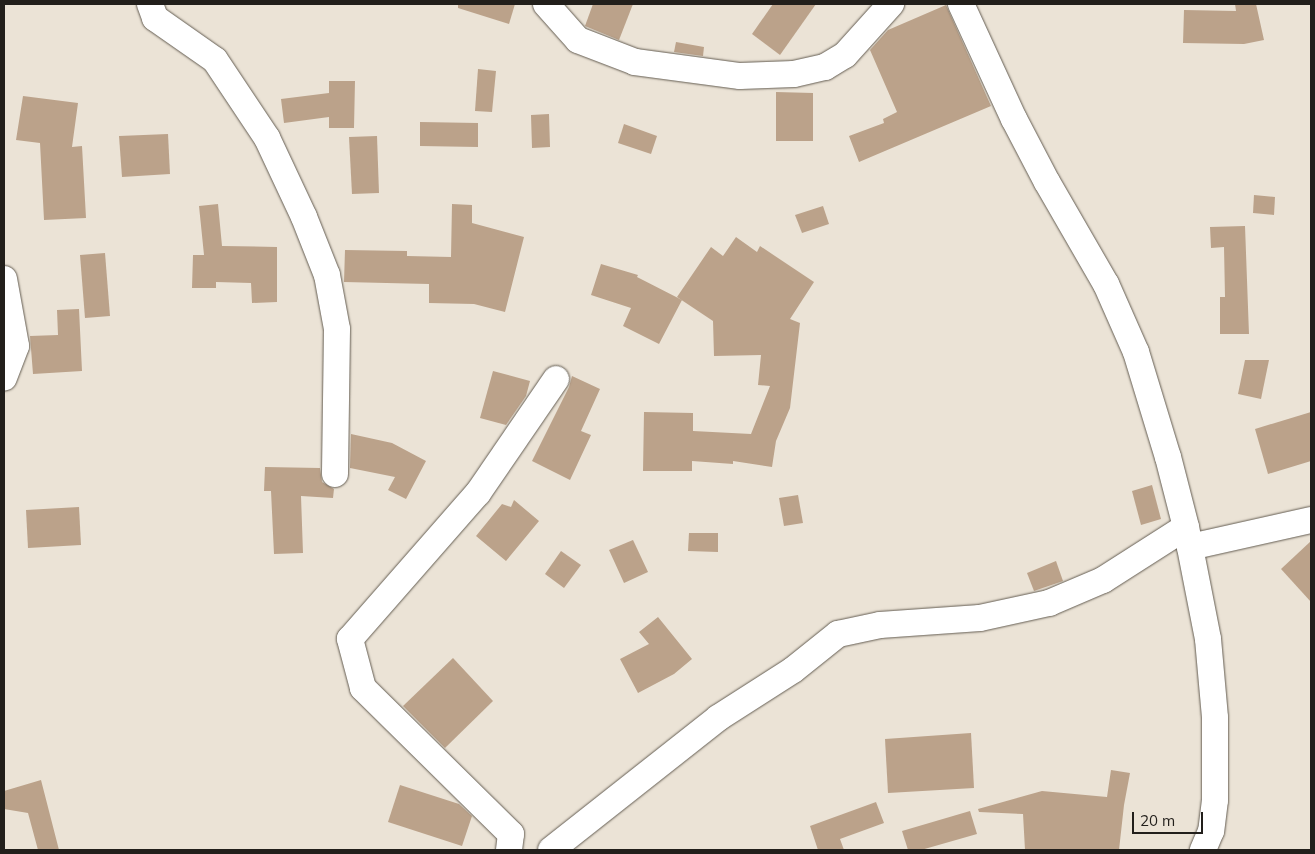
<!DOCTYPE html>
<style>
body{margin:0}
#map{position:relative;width:1315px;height:854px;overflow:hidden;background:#ebe3d6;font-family:Mulish,sans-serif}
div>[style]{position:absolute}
.building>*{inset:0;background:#bba28a}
.roads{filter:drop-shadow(0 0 1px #645d52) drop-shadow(0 0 1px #645d52)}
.minor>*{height:26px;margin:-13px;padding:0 13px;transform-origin:13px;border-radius:13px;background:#fff}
span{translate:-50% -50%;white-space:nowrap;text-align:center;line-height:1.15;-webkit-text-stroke:5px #ebe3d6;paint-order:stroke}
.frame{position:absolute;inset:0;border:5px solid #221f1b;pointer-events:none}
.scale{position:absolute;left:1132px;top:812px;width:71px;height:22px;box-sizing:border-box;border:2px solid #221f1b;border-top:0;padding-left:6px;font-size:15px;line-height:18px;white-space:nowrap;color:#221f1b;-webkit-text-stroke:4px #ebe3d6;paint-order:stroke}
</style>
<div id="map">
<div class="building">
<i style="clip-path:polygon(458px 4px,515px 4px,509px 24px,458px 8px)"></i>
<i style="clip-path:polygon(593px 4px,633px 4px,619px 40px,585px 26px)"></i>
<i style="clip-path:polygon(773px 4px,816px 4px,780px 55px,752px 34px)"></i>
<i style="clip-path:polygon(1235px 4px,1256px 4px,1264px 40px,1244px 44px,1183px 43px,1184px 10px,1236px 11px)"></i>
<i style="clip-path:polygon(946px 5px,991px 106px,859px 162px,849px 136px,884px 123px,883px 119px,897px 112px,870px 50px,888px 30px)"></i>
<i style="clip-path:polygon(676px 42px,704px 47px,703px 56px,674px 52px)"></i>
<i style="clip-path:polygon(478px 69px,496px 71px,492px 112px,475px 111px)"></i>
<i style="clip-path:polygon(329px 81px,355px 81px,354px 128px,329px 128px,329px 117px,284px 123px,281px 99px,329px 93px)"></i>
<i style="clip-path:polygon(776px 92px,813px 93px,813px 141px,776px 141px)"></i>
<i style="clip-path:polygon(23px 96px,78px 103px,72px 147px,82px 146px,86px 218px,44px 220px,40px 143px,16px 140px)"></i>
<i style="clip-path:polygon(549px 114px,550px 147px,532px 148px,531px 115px)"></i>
<i style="clip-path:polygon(420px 122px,478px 123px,478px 147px,420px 146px)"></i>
<i style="clip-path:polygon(624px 124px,657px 136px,651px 154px,618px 143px)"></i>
<i style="clip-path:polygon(168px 134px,170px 174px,122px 177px,119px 136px)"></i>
<i style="clip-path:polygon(377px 136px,379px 193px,352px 194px,349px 137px)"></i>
<i style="clip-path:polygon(1254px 195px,1275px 197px,1274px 215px,1253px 213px)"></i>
<i style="clip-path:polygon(218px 204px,222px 246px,277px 247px,277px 302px,252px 303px,251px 283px,216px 282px,216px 288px,192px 288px,193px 255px,204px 255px,199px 206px)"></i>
<i style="clip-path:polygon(452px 204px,472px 205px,472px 223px,524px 237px,505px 312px,474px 304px,429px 303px,429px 284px,344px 282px,345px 250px,407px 251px,407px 256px,451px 257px)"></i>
<i style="clip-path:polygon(823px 206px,829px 224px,802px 233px,795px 215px)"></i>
<i style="clip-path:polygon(1245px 226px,1249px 334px,1220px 334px,1220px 297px,1225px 297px,1224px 247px,1211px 248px,1210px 227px)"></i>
<i style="clip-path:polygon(736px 237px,757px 252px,760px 246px,814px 282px,790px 319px,800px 323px,790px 408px,776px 441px,772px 467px,733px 461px,733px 464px,692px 461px,692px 471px,643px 471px,644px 412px,693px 413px,693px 431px,751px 434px,770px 386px,758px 385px,761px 355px,714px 356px,713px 321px,677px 297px,711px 247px,723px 256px)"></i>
<i style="clip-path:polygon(105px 253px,110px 316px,85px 318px,80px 255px)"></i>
<i style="clip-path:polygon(601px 264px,638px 275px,637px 277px,682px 300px,659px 344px,623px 326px,631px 308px,591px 295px)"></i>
<i style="clip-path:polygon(79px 309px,82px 371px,33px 374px,30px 336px,58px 335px,57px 310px)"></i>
<i style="clip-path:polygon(1245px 360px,1269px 360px,1261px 399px,1238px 394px)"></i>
<i style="clip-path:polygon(493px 371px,530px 381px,526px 396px,506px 425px,480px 418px)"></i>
<i style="clip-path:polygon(572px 376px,600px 389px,581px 431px,591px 435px,570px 480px,532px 461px,569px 387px)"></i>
<i style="clip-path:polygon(1311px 412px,1311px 461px,1268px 474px,1255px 429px)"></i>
<i style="clip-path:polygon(351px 434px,392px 443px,426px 461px,406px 499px,388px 490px,395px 477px,350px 468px)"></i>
<i style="clip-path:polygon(265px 467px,320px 468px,322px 482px,334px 489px,333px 498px,301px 496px,303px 553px,274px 554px,271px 491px,264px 491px)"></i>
<i style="clip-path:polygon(1152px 485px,1161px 519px,1141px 525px,1132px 491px)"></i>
<i style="clip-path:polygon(798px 495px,803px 523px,784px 526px,779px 498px)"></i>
<i style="clip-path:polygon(514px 500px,539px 521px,506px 561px,476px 536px,502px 504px,511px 507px)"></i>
<i style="clip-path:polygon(79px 507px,81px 545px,28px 548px,26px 510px)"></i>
<i style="clip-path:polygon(689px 533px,718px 533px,718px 552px,688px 551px)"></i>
<i style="clip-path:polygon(633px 540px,648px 572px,624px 583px,609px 550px)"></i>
<i style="clip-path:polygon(1311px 541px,1311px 602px,1281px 569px)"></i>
<i style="clip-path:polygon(561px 551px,581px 565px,564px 588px,545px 574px)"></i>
<i style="clip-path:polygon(1056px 561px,1063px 581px,1034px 591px,1027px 573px)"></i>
<i style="clip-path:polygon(658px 617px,692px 659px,674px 674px,638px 693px,620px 659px,649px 644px,639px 632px)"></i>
<i style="clip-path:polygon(453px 658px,493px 701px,445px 748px,403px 706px)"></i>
<i style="clip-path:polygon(971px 733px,974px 788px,888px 793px,885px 739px)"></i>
<i style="clip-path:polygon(1111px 770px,1130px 773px,1124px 805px,1119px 850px,1025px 850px,1023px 814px,979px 812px,978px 809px,1042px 791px,1107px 797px)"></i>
<i style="clip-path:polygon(41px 780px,59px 850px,38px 850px,28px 813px,4px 809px,4px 791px)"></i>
<i style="clip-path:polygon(400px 785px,459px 804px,472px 816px,462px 846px,388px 822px)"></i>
<i style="clip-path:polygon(876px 802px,884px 823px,840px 839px,844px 850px,818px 850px,810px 826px)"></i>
<i style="clip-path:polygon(970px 811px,977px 834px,921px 850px,908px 850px,902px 831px)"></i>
</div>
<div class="roads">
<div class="minor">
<i style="left:150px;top:4px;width:15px;rotate:70deg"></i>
<i style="left:155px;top:18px;width:73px;rotate:35deg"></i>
<i style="left:215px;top:60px;width:94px;rotate:56.3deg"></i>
<i style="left:267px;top:138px;width:87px;rotate:64.9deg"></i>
<i style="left:304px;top:217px;width:62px;rotate:68.4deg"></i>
<i style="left:327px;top:275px;width:55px;rotate:79.5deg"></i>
<i style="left:337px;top:329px;width:145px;rotate:90.8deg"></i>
<i style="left:546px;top:4px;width:48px;rotate:48.4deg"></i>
<i style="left:578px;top:40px;width:61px;rotate:21.1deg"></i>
<i style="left:635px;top:62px;width:106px;rotate:7.6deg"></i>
<i style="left:740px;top:76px;width:54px;rotate:-2.1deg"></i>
<i style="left:794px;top:74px;width:32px;rotate:-13deg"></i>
<i style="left:825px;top:67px;width:23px;rotate:-31deg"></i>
<i style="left:845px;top:55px;width:69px;rotate:-48deg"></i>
<i style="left:961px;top:4px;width:127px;rotate:65.3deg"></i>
<i style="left:1014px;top:119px;width:71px;rotate:62.4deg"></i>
<i style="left:1047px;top:182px;width:118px;rotate:60deg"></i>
<i style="left:1106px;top:284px;width:74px;rotate:66.2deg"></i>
<i style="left:1136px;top:352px;width:110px;rotate:73.1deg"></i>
<i style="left:1168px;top:457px;width:72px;rotate:75.6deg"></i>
<i style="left:1186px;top:527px;width:114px;rotate:78.9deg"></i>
<i style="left:1208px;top:639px;width:79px;rotate:84.9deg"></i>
<i style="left:1215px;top:718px;width:82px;rotate:90deg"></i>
<i style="left:1215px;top:800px;width:31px;rotate:97deg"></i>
<i style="left:1211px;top:831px;width:21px;rotate:113deg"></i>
<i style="left:4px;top:279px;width:68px;rotate:79.8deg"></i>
<i style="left:16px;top:346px;width:34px;rotate:111deg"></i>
<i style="left:1190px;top:547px;width:124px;rotate:-12.6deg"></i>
<i style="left:509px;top:850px;width:16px;rotate:-83deg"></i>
<i style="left:511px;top:834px;width:208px;rotate:-135.4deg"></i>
<i style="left:363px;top:688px;width:51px;rotate:-104.9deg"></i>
<i style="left:350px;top:639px;width:194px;rotate:-48.8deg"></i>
<i style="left:478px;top:493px;width:138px;rotate:-55.6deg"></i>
<i style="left:551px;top:850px;width:213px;rotate:-38.3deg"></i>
<i style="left:718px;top:718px;width:89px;rotate:-32.6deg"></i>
<i style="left:793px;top:670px;width:58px;rotate:-38.7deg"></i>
<i style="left:838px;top:634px;width:43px;rotate:-12.1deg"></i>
<i style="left:880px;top:625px;width:100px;rotate:-4deg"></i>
<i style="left:980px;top:618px;width:71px;rotate:-12.3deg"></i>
<i style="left:1049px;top:603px;width:59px;rotate:-23.1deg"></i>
<i style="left:1103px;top:580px;width:98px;rotate:-32.6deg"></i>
</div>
</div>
<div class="frame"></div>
<div class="scale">20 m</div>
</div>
